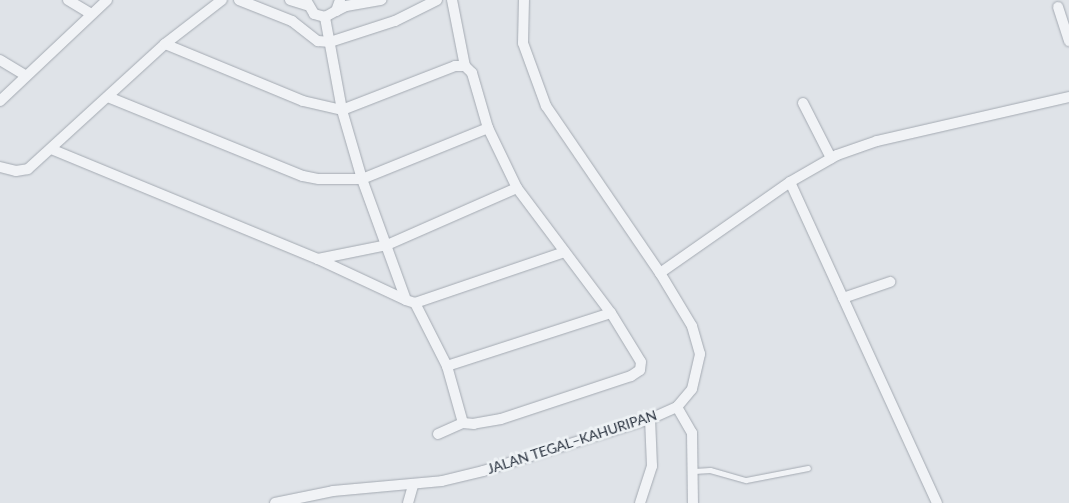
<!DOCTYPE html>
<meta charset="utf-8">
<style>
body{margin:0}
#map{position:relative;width:1069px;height:503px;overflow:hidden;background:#dfe3e8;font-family:Lato,sans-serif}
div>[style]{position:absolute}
.roads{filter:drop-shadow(0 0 1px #a4aab2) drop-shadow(0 0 1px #a4aab2)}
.service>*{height:5px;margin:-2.5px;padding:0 2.5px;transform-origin:2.5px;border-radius:2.5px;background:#f1f3f6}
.minor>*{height:10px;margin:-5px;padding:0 5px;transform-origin:5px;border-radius:5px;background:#f1f3f6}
span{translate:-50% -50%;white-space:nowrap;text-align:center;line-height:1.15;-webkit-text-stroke:5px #eef2f5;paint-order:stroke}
.street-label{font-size:14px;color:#28313e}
</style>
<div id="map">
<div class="roads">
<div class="service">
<i style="left:694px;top:471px;width:16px;rotate:-4deg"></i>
<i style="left:710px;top:470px;width:37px;rotate:16deg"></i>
<i style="left:746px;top:480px;width:63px;rotate:-11deg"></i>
</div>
<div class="minor">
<i style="left:68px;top:0;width:27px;rotate:31deg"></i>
<i style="left:239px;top:0;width:57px;rotate:21.6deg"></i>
<i style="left:292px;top:21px;width:33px;rotate:38deg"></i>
<i style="left:318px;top:41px;width:12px;rotate:5deg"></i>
<i style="left:330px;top:42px;width:68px;rotate:-17.9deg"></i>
<i style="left:395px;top:21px;width:47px;rotate:-26.6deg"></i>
<i style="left:290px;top:0;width:17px;rotate:17deg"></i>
<i style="left:306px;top:0;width:16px;rotate:60deg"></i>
<i style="left:314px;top:14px;width:11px;rotate:15deg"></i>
<i style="left:325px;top:17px;width:13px;rotate:-29deg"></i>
<i style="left:336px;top:11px;width:12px;rotate:-70deg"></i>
<i style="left:452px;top:0;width:67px;rotate:78.9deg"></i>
<i style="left:1058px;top:7px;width:36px;rotate:72deg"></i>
<i style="left:336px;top:11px;width:11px;rotate:-27deg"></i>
<i style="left:346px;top:6px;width:36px;rotate:-10deg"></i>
<i style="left:165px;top:44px;width:149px;rotate:22.4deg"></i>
<i style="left:303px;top:101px;width:40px;rotate:13deg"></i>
<i style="left:342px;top:110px;width:121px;rotate:-21.3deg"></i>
<i style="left:455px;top:66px;width:10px"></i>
<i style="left:465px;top:66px;width:10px;rotate:45deg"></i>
<i style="left:472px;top:73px;width:57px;rotate:73.8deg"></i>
<i style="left:488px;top:128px;width:67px;rotate:64.2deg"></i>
<i style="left:517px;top:188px;width:156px;rotate:53.1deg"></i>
<i style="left:611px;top:313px;width:57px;rotate:58.5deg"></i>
<i style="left:641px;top:362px;width:8px;rotate:97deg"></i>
<i style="left:640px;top:370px;width:11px;rotate:146deg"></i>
<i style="left:631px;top:376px;width:137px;rotate:161.7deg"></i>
<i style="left:501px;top:419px;width:27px;rotate:170deg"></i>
<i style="left:474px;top:424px;width:11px;rotate:-175deg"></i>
<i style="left:463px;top:423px;width:59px;rotate:-105.7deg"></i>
<i style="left:447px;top:366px;width:71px;rotate:-116.9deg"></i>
<i style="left:415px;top:303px;width:9px;rotate:-162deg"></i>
<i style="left:406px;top:300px;width:129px;rotate:-110deg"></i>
<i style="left:362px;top:179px;width:72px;rotate:-106.2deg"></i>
<i style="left:342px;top:110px;width:95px;rotate:-100.4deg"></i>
<i style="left:0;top:60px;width:29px;rotate:31deg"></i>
<i style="left:108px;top:97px;width:210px;rotate:22.1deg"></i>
<i style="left:303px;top:176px;width:16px;rotate:11deg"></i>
<i style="left:319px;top:179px;width:43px"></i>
<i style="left:362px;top:179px;width:136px;rotate:-22deg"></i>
<i style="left:0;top:101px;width:147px;rotate:-43.3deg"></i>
<i style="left:803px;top:103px;width:62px;rotate:63deg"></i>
<i style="left:51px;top:149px;width:289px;rotate:22.4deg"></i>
<i style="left:318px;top:259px;width:97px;rotate:25deg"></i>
<i style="left:0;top:167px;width:16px;rotate:14deg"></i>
<i style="left:16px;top:171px;width:12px;rotate:-9deg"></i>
<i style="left:28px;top:169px;width:185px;rotate:-42.4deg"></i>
<i style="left:165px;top:44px;width:72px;rotate:-37.7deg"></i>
<i style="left:790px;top:182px;width:353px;rotate:65.4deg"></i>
<i style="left:318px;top:259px;width:70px;rotate:-11.5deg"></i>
<i style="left:387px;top:245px;width:142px;rotate:-23.7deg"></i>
<i style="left:660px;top:273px;width:159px;rotate:-35deg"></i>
<i style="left:790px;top:182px;width:54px;rotate:-29.9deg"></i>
<i style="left:837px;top:155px;width:42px;rotate:-19.3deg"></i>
<i style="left:877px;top:141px;width:197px;rotate:-12.9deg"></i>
<i style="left:843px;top:298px;width:50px;rotate:-18.8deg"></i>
<i style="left:415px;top:303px;width:158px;rotate:-18.8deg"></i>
<i style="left:447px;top:366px;width:172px;rotate:-17.9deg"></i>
<i style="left:677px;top:407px;width:30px;rotate:60deg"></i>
<i style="left:692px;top:433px;width:70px;rotate:89.2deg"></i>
<i style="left:438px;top:434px;width:27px;rotate:-24deg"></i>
<i style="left:275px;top:503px;width:59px;rotate:-11.7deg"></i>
<i style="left:333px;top:491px;width:109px;rotate:-5.2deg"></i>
<i style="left:442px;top:481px;width:42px;rotate:-13.7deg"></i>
<i style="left:483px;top:471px;width:175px;rotate:-17.3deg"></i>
<i style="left:650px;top:419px;width:30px;rotate:-24deg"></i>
<i style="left:677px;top:407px;width:23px;rotate:-50deg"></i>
<i style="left:692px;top:389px;width:36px;rotate:-77deg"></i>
<i style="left:700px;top:354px;width:29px;rotate:-106deg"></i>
<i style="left:692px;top:326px;width:62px;rotate:-121.1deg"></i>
<i style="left:660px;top:273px;width:202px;rotate:-124.3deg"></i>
<i style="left:546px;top:106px;width:67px;rotate:-110.1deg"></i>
<i style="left:523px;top:43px;width:43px;rotate:-88.7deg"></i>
<i style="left:408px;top:503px;width:18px;rotate:-74deg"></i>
<i style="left:640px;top:503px;width:39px;rotate:-72deg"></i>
<i style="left:652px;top:466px;width:47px;rotate:-92.4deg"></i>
</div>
</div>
<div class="street-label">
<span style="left:572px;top:442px;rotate:-18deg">JALAN TEGAL–KAHURIPAN</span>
</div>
</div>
